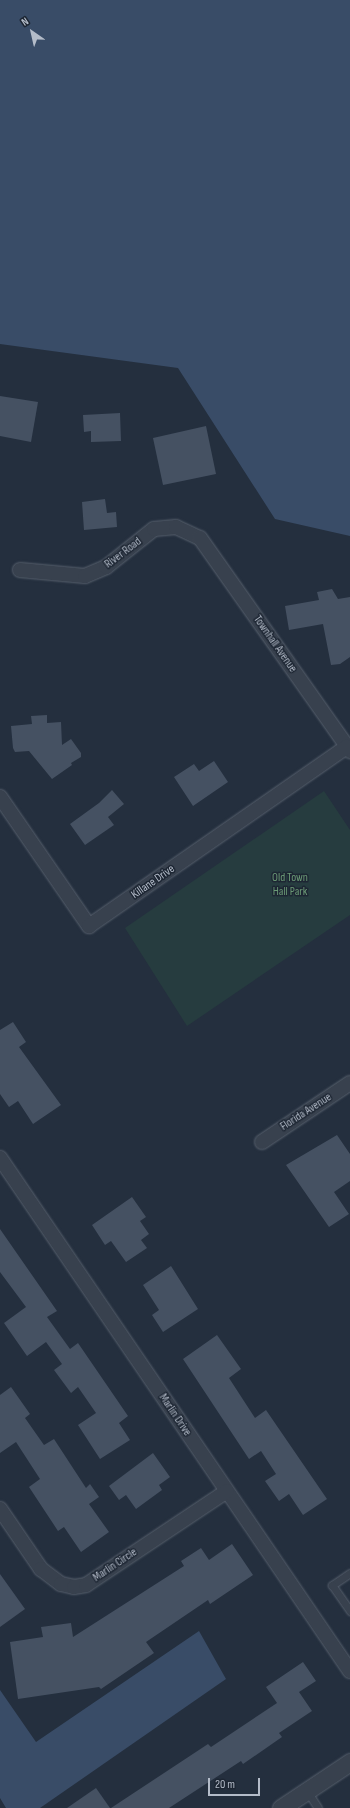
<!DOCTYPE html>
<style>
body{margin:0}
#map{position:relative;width:350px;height:1808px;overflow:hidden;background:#242f3e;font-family:"Sofia Sans Condensed",sans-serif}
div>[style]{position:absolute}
.green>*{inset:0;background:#263c3f}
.water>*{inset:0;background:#394c67}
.building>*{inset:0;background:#455162}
.roads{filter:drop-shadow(0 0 1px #565f6c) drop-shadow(0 0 1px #565f6c)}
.service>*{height:7px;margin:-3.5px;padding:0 3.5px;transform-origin:3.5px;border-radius:3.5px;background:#38414e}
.minor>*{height:14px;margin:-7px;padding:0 7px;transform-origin:7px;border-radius:7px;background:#38414e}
.tertiary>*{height:17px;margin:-8.5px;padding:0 8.5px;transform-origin:8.5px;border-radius:8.5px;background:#38414e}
span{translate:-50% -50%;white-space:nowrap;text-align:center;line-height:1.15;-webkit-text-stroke:3px #1d2633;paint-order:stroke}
.street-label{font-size:12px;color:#b4bcc9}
.park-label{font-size:12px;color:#6b9a76}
.north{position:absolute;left:12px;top:12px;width:40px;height:40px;-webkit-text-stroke:3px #1d2633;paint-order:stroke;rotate:326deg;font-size:11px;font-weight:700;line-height:16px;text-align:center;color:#b4bcc9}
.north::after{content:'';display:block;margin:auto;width:14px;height:18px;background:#b4bcc9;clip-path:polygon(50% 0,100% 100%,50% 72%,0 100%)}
.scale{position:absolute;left:208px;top:1778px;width:52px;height:18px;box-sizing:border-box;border:2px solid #b4bcc9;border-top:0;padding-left:5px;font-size:12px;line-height:14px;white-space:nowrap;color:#b4bcc9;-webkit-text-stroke:3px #1d2633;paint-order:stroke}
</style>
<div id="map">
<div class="green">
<i style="clip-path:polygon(324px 791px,350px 830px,350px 915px,187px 1026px,125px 928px)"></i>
</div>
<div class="water">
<i style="clip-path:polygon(0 0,350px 0,350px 536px,275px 519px,178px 368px,0 344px)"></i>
<i style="clip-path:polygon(199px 1631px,226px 1679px,40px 1808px,6px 1808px,0 1798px,0 1690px,36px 1742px)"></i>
</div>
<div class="building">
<i style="clip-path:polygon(0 396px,38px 402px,31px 442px,0 436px)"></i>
<i style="clip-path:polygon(120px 413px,121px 441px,91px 442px,91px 431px,84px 432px,83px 415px)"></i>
<i style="clip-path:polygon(206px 426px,216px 474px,163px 485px,153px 438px)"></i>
<i style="clip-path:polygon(105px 499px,107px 513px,116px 512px,117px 527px,84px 530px,82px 502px)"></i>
<i style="clip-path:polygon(332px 589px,338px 599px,350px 597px,350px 657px,340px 664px,331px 665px,323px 624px,289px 630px,285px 606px,319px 600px,317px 592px)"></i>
<i style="clip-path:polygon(47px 715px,47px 723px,61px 722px,62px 745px,71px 739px,81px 753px,81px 757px,71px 763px,72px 765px,52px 779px,29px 751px,15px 752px,13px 748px,11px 726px,32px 724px,31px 716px)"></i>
<i style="clip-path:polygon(214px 761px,228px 782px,193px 806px,174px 777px,194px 764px,199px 771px)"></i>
<i style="clip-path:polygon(112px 790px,124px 804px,108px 817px,114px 825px,85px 845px,70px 824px,99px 803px)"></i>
<i style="clip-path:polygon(13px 1022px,26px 1042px,19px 1047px,61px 1105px,33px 1124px,18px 1101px,9px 1107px,0 1094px,0 1030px)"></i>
<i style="clip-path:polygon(337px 1135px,350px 1154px,350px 1181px,334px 1192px,349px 1214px,329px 1227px,286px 1165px)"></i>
<i style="clip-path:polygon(132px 1197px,146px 1217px,140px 1221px,149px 1234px,141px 1240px,147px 1248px,126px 1262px,111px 1241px,105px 1245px,92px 1225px)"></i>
<i style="clip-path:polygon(0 1229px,57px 1311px,47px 1317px,70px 1349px,78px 1343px,128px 1416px,119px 1423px,130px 1440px,100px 1459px,78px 1425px,96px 1413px,78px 1387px,71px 1393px,54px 1370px,62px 1364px,46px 1342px,27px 1356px,4px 1323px,26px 1307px,0 1272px)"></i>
<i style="clip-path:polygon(171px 1266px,198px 1309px,163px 1332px,152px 1315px,159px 1310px,143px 1285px)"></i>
<i style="clip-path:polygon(217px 1335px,241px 1369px,229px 1378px,255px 1418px,266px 1410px,327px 1499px,303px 1515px,289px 1494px,279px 1501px,265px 1481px,276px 1474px,261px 1451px,249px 1459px,183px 1359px)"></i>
<i style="clip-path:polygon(11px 1387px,30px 1414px,25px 1418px,44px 1445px,54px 1439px,86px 1488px,90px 1484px,99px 1497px,89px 1504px,109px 1532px,81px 1552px,64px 1527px,58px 1531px,29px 1487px,40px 1479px,16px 1442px,0 1453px,0 1395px)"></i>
<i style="clip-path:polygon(153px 1453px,170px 1477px,159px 1485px,162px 1490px,136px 1509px,126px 1495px,119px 1500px,109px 1486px)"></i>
<i style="clip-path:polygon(232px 1544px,253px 1575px,210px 1604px,208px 1600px,146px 1642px,154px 1653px,101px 1689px,99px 1687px,18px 1699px,10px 1642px,43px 1637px,41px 1627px,71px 1623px,73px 1637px,184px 1566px,181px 1561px,201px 1548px,209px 1560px)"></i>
<i style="clip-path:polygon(0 1574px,25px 1609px,0 1627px)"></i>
<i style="clip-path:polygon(303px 1662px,316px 1681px,299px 1692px,312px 1711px,279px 1733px,282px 1737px,243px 1764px,241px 1761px,169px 1808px,111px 1808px,208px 1744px,211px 1747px,277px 1703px,266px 1687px)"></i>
<i style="clip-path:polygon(96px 1788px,110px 1808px,67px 1808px)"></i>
</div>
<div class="roads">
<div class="service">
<i style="left:350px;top:1573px;width:22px;rotate:146deg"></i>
<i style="left:332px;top:1585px;width:32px;rotate:55deg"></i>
<i style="left:307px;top:1791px;width:20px;rotate:57deg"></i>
</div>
<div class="minor">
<i style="left:20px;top:570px;width:65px;rotate:5.3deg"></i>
<i style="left:85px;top:576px;width:23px;rotate:-23deg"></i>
<i style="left:106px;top:567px;width:61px;rotate:-38.4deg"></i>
<i style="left:154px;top:529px;width:22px;rotate:-5deg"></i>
<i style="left:176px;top:527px;width:26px;rotate:25deg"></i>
<i style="left:200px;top:538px;width:261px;rotate:54.8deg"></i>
<i style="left:0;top:797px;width:157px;rotate:55.4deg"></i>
<i style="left:89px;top:926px;width:314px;rotate:-34.8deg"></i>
<i style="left:262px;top:1142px;width:106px;rotate:-33.8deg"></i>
<i style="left:0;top:1158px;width:621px;rotate:55.7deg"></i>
<i style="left:0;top:1509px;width:73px;rotate:55.7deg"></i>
<i style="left:41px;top:1569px;width:25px;rotate:37deg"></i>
<i style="left:61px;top:1584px;width:13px;rotate:13deg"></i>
<i style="left:74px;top:1587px;width:12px;rotate:-9deg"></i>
<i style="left:86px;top:1585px;width:169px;rotate:-33.7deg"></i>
</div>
<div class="tertiary">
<i style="left:281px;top:1808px;width:83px;rotate:-33.7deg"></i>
</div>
</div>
<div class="street-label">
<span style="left:123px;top:553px;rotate:-37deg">River Road</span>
<span style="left:275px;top:644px;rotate:55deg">Townhall Avenue</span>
<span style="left:153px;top:882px;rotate:-35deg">Killane Drive</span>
<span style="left:306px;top:1112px;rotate:-33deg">Florida Avenue</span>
<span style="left:175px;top:1415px;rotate:56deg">Marlin Drive</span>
<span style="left:115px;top:1565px;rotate:-34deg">Marlin Circle</span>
</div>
<div class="park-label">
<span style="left:290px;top:885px">Old Town<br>Hall Park</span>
</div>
<div class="north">N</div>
<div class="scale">20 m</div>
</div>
